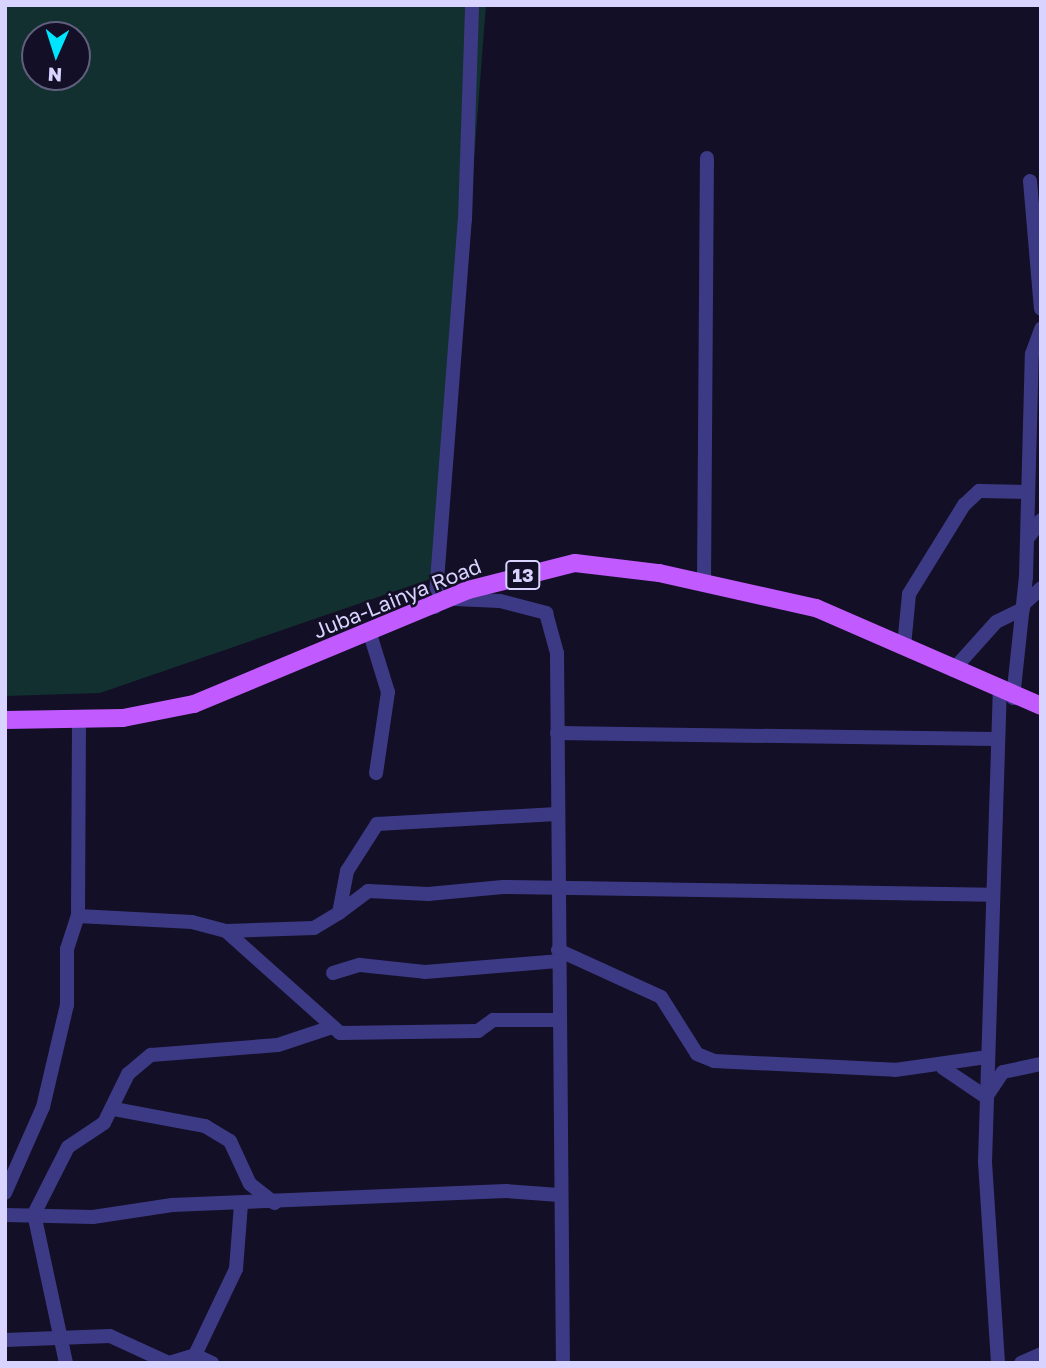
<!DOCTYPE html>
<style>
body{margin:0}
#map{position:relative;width:1046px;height:1368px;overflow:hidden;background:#130f26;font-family:"Golos Text",sans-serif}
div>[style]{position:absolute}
.green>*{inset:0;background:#12302f}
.minor>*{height:14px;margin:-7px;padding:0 7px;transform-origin:7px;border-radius:7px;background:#3d3a85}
.major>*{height:18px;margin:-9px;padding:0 9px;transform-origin:9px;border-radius:9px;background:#c25bff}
span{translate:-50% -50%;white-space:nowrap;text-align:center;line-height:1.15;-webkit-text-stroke:5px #130f26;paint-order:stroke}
.shield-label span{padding:2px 5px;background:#130f26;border:2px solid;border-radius:5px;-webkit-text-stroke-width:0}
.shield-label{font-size:19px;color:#d9d4ff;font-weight:700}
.street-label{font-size:21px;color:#d9d4ff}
.frame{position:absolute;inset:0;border:7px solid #d9d4ff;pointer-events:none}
.north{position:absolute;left:21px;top:21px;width:70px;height:70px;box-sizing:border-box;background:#130f26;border:2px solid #625e7d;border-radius:50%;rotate:183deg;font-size:19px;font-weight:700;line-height:28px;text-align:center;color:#d9d4ff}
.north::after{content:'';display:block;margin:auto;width:24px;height:32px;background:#00e5ff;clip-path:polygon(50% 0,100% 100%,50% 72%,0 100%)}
</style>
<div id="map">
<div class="green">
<i style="clip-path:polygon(evenodd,5px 5px,486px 5px,442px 575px,100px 693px,5px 696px,5px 5px,35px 35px,77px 35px,77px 77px,35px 77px,35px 35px)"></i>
</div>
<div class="minor">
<i style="left:1030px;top:181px;width:128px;rotate:85.1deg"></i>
<i style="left:1028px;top:538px;width:22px;rotate:-54deg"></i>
<i style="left:704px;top:582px;width:424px;rotate:-89.6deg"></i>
<i style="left:455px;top:599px;width:45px;rotate:2.5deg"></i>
<i style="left:500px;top:601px;width:48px;rotate:14.6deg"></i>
<i style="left:546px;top:613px;width:41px;rotate:74.6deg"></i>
<i style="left:557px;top:653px;width:710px;rotate:89.52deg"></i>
<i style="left:1024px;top:604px;width:23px;rotate:-43deg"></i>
<i style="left:435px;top:607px;width:388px;rotate:-85.6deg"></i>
<i style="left:465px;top:220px;width:215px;rotate:-88.1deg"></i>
<i style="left:370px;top:634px;width:61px;rotate:72.8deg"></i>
<i style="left:388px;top:692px;width:82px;rotate:98.4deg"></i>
<i style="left:904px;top:646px;width:52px;rotate:-84.5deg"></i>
<i style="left:909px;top:594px;width:105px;rotate:-58.3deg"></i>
<i style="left:964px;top:505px;width:21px;rotate:-43deg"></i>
<i style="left:979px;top:491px;width:49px;rotate:1.2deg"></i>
<i style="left:953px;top:670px;width:64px;rotate:-48.1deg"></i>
<i style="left:996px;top:622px;width:30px;rotate:-26deg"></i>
<i style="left:1013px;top:698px;width:122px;rotate:-83.9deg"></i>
<i style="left:1026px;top:577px;width:223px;rotate:-88.5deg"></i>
<i style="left:1032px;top:354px;width:27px;rotate:-70deg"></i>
<i style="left:79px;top:721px;width:195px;rotate:90.3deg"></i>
<i style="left:78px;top:916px;width:114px;rotate:3deg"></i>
<i style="left:192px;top:922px;width:35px;rotate:15deg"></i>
<i style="left:226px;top:931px;width:153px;rotate:41.8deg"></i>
<i style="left:340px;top:1033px;width:138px;rotate:-0.8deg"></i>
<i style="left:478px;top:1031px;width:19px;rotate:-36deg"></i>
<i style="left:493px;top:1020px;width:63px"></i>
<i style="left:557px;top:733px;width:438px;rotate:0.8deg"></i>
<i style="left:339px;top:913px;width:36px;rotate:-37deg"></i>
<i style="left:368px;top:891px;width:60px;rotate:2.9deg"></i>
<i style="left:428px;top:894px;width:75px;rotate:-5.3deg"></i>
<i style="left:503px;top:887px;width:487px;rotate:0.9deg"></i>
<i style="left:226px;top:931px;width:88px;rotate:-2deg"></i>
<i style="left:314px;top:928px;width:29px;rotate:-31deg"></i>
<i style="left:339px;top:913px;width:43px;rotate:-79.2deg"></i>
<i style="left:347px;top:871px;width:56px;rotate:-57.4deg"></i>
<i style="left:377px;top:824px;width:180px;rotate:-3.2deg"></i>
<i style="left:558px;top:950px;width:113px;rotate:24.5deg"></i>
<i style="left:661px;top:997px;width:67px;rotate:57.7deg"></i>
<i style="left:697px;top:1054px;width:18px;rotate:22deg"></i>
<i style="left:714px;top:1061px;width:181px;rotate:2.8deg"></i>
<i style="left:895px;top:1070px;width:94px;rotate:-8deg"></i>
<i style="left:333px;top:973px;width:28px;rotate:-17deg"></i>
<i style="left:360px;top:965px;width:65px;rotate:6.1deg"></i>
<i style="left:425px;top:972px;width:133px;rotate:-4.7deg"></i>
<i style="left:943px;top:1068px;width:52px;rotate:34deg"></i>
<i style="left:986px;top:1097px;width:30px;rotate:-56deg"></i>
<i style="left:1003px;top:1072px;width:39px;rotate:-12deg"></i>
<i style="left:114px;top:1109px;width:93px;rotate:10.6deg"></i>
<i style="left:205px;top:1126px;width:29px;rotate:31deg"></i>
<i style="left:230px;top:1141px;width:47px;rotate:65.1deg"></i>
<i style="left:250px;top:1184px;width:31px;rotate:38deg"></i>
<i style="left:5px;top:1193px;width:94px;rotate:-66.2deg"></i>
<i style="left:43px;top:1107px;width:105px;rotate:-76.8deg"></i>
<i style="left:67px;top:1005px;width:56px;rotate:-90deg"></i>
<i style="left:67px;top:949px;width:35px;rotate:-72deg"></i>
<i style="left:5px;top:1215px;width:88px;rotate:1.3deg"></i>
<i style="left:93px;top:1217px;width:80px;rotate:-8.6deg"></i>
<i style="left:172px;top:1205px;width:334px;rotate:-2.4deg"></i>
<i style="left:506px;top:1191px;width:53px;rotate:4.3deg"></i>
<i style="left:5px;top:1340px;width:105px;rotate:-2.2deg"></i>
<i style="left:110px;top:1336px;width:65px;rotate:24.6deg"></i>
<i style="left:169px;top:1363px;width:27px;rotate:-17deg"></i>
<i style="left:195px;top:1355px;width:19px;rotate:25deg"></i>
<i style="left:195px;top:1355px;width:95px;rotate:-64.5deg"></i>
<i style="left:236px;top:1269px;width:65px;rotate:-85.6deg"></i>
<i style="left:66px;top:1363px;width:152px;rotate:-102.1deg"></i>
<i style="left:34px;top:1214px;width:75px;rotate:-63.1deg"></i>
<i style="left:68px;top:1147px;width:43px;rotate:-33.7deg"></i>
<i style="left:104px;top:1123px;width:55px;rotate:-63.9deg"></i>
<i style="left:128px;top:1074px;width:30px;rotate:-40deg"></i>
<i style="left:151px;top:1055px;width:127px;rotate:-4.5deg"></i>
<i style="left:278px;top:1045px;width:57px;rotate:-18.4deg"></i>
<i style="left:998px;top:1363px;width:201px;rotate:-93.7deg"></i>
<i style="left:985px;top:1162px;width:470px;rotate:-88.2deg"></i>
<i style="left:1021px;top:1363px;width:22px;rotate:-24deg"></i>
</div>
<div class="major">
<i style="left:5px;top:720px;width:118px;rotate:-1deg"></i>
<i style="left:123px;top:718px;width:72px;rotate:-11.2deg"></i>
<i style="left:194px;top:704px;width:297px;rotate:-22.6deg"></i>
<i style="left:468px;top:590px;width:110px;rotate:-14.2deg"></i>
<i style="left:575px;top:563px;width:85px;rotate:6.8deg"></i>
<i style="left:659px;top:573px;width:161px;rotate:12.6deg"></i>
<i style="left:816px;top:608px;width:245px;rotate:23.5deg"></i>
</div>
<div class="shield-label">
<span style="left:523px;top:575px">13</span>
</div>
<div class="street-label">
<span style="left:397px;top:598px;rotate:-22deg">Juba-Lainya Road</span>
</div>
<div class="frame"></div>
<div class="north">N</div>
</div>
